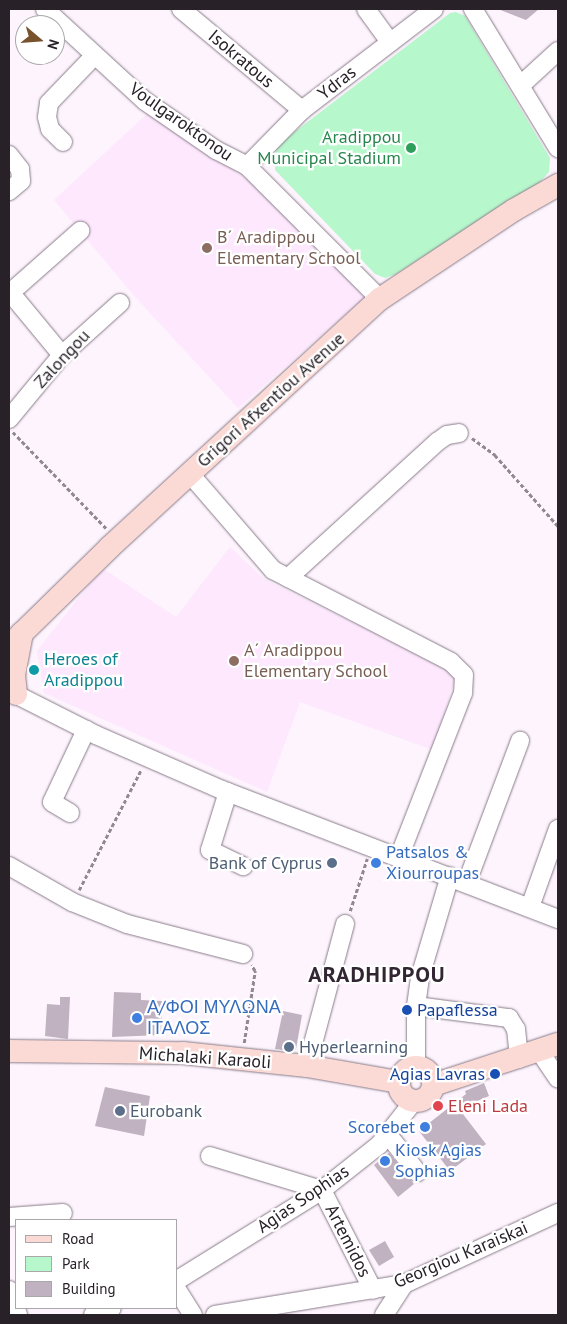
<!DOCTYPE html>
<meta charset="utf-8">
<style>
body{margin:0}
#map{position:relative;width:567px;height:1324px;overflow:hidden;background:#fdf4fd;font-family:"PT Sans",sans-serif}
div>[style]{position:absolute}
.built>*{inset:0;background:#fde8fd}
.green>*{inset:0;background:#b7f7cc}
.building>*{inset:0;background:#c0b2c0}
.path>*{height:2.5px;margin-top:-1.25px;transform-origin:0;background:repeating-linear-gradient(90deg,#908990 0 4px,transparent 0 6.5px)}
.roads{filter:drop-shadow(0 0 1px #887b88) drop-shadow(0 0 1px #887b88)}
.minor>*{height:18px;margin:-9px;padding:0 9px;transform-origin:9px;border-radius:9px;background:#fff}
.major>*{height:22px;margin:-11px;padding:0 11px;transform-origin:11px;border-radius:11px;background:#fbdad6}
.major>.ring{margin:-11px;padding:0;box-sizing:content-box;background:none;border:22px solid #fbdad6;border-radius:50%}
.dots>*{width:14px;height:14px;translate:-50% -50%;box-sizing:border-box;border:2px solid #fff;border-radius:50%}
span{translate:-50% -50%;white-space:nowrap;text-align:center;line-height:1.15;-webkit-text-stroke:4.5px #fff;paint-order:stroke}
.street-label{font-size:18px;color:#282228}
.leisure-label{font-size:18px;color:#27864d}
.right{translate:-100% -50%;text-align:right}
.education-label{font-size:18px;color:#785e54}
.left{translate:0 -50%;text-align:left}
.culture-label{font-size:18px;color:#0d838f}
.shop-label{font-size:18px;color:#366cbe}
.service-label{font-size:18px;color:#4e5e75}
.transit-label{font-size:18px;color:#164399}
.health-label{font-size:18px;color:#be3a42}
.district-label{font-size:22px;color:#312632;font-weight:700;letter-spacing:1px}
.frame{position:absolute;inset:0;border:10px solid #282228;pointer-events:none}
.legend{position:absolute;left:15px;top:1219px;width:162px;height:90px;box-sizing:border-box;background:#fff;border:1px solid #a9a7a9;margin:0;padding:6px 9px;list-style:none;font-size:15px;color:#282228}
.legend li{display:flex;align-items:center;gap:10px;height:25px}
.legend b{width:25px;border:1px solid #a9a7a9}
.north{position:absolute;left:15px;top:15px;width:50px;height:50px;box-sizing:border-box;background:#fff;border:1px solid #a9a7a9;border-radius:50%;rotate:108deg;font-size:14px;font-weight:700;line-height:20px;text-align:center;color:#282228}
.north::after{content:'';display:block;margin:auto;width:18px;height:22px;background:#77522d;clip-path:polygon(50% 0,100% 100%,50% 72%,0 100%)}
</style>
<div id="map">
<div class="built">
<i style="clip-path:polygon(148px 113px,255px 184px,367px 296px,238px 408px,137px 299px,54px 200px)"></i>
<i style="clip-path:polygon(230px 547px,264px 579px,449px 670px,455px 679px,433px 750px,300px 702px,267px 792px,44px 693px,37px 651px,102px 568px,176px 617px)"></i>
</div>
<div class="green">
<i style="clip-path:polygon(456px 12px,465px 16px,550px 158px,549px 172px,539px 183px,396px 274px,385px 278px,375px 274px,275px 170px,275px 154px,280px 143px,450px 13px)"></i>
</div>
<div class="building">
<i style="clip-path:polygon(498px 9px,539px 9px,526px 20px)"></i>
<i style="clip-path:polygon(114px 992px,141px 993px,141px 1000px,162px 1001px,161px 1035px,112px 1037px)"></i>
<i style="clip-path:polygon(60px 997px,70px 997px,68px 1039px,45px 1036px,47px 1004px,60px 1005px)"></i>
<i style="clip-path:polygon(283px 1011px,302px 1015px,296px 1049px,292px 1051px,275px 1049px)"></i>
<i style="clip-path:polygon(484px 1083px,489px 1096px,459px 1109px,486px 1144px,450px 1171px,419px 1131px,466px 1094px,465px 1091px)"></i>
<i style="clip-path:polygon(105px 1087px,150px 1096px,144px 1136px,95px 1126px)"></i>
<i style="clip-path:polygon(389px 1153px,414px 1184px,398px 1197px,374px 1165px)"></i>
<i style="clip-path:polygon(385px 1241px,394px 1257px,379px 1266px,369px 1250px)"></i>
</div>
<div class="path">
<i style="left:13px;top:432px;width:135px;rotate:45.9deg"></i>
<i style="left:472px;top:438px;width:29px;rotate:36deg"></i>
<i style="left:495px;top:455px;width:95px;rotate:48.4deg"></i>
<i style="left:79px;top:890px;width:135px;rotate:-62.7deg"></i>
<i style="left:350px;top:911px;width:55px;rotate:-71.9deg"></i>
<i style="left:244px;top:1043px;width:73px;rotate:-81.3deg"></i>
<i style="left:255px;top:971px;width:7px;rotate:-124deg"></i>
</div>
<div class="roads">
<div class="minor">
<i style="left:45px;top:9px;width:136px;rotate:42.6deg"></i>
<i style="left:145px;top:101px;width:86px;rotate:34.6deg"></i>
<i style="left:216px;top:150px;width:35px;rotate:27deg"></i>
<i style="left:247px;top:166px;width:188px;rotate:45deg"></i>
<i style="left:181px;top:9px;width:158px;rotate:39.9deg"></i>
<i style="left:366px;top:9px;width:41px;rotate:54deg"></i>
<i style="left:473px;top:9px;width:163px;rotate:58.6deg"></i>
<i style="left:522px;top:84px;width:49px;rotate:-42.5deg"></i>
<i style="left:63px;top:142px;width:18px;rotate:-135deg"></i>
<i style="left:50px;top:129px;width:12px;rotate:-104deg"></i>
<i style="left:47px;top:117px;width:14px;rotate:-82deg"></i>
<i style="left:49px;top:103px;width:66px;rotate:-46.2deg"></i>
<i style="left:9px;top:155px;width:18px;rotate:52deg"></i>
<i style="left:20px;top:169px;width:12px;rotate:85deg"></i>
<i style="left:21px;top:181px;width:16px;rotate:140deg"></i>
<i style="left:247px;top:166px;width:78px;rotate:-45.5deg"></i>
<i style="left:302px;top:110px;width:166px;rotate:-37.4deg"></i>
<i style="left:9px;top:291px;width:83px;rotate:50.4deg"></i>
<i style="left:10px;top:293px;width:94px;rotate:-41.5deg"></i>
<i style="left:9px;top:419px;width:83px;rotate:-50.4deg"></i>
<i style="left:62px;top:355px;width:78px;rotate:-41.9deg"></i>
<i style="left:190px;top:474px;width:127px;rotate:49.2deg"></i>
<i style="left:273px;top:570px;width:200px;rotate:27.3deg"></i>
<i style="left:451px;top:662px;width:18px;rotate:45deg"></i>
<i style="left:464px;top:675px;width:18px;rotate:93deg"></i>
<i style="left:463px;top:693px;width:176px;rotate:111.3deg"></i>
<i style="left:288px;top:578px;width:202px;rotate:-42.4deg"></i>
<i style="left:437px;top:442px;width:12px;rotate:-35deg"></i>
<i style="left:447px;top:435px;width:12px;rotate:-9deg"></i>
<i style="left:9px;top:691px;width:97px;rotate:26.8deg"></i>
<i style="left:96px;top:735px;width:137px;rotate:23.6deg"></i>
<i style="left:222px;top:790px;width:360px;rotate:21deg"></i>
<i style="left:228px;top:792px;width:61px;rotate:107.2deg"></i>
<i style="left:210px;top:850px;width:37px;rotate:26deg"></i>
<i style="left:70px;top:813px;width:21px;rotate:-149deg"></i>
<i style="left:52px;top:802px;width:80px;rotate:-64.7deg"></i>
<i style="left:9px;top:866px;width:73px;rotate:29.7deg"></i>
<i style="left:72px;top:902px;width:59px;rotate:21.8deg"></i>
<i style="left:127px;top:924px;width:120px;rotate:14.5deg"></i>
<i style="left:467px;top:882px;width:151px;rotate:-69.4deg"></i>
<i style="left:530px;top:907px;width:83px;rotate:-70.3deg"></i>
<i style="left:416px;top:1006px;width:94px;rotate:7.4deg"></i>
<i style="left:509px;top:1018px;width:13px;rotate:58deg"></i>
<i style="left:516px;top:1029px;width:30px;rotate:84deg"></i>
<i style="left:540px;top:1052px;width:32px;rotate:56deg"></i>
<i style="left:307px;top:1066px;width:147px;rotate:-75deg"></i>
<i style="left:416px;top:1067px;width:61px;rotate:-90deg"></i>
<i style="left:416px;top:1006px;width:29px;rotate:-82deg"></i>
<i style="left:420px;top:977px;width:105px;rotate:-73.5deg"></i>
<i style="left:389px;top:1136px;width:46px;rotate:52.1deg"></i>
<i style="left:210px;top:1156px;width:117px;rotate:16.9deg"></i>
<i style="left:322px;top:1190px;width:112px;rotate:63deg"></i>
<i style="left:9px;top:1217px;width:54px;rotate:-4.2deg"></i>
<i style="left:176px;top:1281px;width:172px;rotate:-31.9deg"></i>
<i style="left:322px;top:1190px;width:73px;rotate:-38.3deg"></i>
<i style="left:379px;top:1145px;width:56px;rotate:-51.5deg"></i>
<i style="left:176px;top:1288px;width:32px;rotate:58deg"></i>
<i style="left:9px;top:1290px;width:27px;rotate:70deg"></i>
<i style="left:93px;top:1315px;width:20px;rotate:-20deg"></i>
<i style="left:215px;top:1315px;width:192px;rotate:-9.3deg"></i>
<i style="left:404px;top:1284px;width:170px;rotate:-24.8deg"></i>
<i style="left:384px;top:1315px;width:37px;rotate:-57deg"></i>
</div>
<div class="major">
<i style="left:9px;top:646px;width:141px;rotate:-44.4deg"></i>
<i style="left:110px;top:547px;width:367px;rotate:-42.6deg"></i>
<i style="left:380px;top:299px;width:161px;rotate:-33.6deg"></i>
<i style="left:514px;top:210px;width:51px;rotate:-29.6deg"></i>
<i style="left:16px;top:694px;width:19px;rotate:-96deg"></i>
<i style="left:14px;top:675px;width:43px;rotate:-79.2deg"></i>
<i style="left:9px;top:1051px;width:174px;rotate:0.7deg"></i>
<i style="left:183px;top:1053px;width:125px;rotate:6deg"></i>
<i style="left:307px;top:1066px;width:93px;rotate:9.9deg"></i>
<i class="ring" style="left:399px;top:1067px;width:12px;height:12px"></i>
<i style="left:433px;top:1085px;width:132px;rotate:-18.2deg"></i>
</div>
</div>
<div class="dots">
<i style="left:411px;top:148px;background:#2e9e5b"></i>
<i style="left:207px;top:248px;background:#8d6e63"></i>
<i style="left:234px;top:661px;background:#8d6e63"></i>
<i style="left:34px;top:670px;background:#0f9aa8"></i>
<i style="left:332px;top:863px;background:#5c6f8a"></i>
<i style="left:376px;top:863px;background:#3f7fe0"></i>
<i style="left:407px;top:1010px;background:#1a4fb4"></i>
<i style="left:137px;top:1018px;background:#3f7fe0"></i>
<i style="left:289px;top:1047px;background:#5c6f8a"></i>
<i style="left:495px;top:1074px;background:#1a4fb4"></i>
<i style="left:438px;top:1106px;background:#e0444e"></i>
<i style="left:120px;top:1111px;background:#5c6f8a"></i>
<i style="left:425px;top:1127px;background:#3f7fe0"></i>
<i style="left:385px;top:1161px;background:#3f7fe0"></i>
</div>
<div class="street-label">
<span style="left:241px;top:59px;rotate:40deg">Isokratous</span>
<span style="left:337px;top:83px;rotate:-38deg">Ydras</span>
<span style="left:181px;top:122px;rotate:35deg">Voulgaroktonou</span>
<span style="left:62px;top:359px;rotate:-47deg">Zalongou</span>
<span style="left:271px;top:400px;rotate:-42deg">Grigori Afxentiou Avenue</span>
<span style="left:205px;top:1058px;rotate:4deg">Michalaki Karaoli</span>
<span style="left:303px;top:1199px;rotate:-34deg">Agias Sophias</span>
<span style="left:348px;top:1241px;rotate:63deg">Artemidos</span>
<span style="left:461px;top:1255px;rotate:-23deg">Georgiou Karaiskai</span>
</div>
<div class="leisure-label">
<span class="right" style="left:401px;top:148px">Aradippou<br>Municipal Stadium</span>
</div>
<div class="education-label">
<span class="left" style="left:217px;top:248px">B´ Aradippou<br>Elementary School</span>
<span class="left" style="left:244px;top:661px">A´ Aradippou<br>Elementary School</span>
</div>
<div class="culture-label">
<span class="left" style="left:44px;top:670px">Heroes of<br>Aradippou</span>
</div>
<div class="shop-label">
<span class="left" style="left:386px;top:863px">Patsalos &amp;<br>Xiourroupas</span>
<span class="left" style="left:147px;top:1018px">Α/ΦΟΙ ΜΥΛΩΝΑ<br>ΙΤΑΛΟΣ</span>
<span class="right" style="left:415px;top:1127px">Scorebet</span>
<span class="left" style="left:395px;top:1161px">Kiosk Agias<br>Sophias</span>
</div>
<div class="service-label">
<span class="right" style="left:322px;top:863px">Bank of Cyprus</span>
<span class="left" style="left:299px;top:1047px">Hyperlearning</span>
<span class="left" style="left:130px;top:1111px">Eurobank</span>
</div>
<div class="transit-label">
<span class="left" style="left:417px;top:1010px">Papaflessa</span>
<span class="right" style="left:485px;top:1074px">Agias Lavras</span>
</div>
<div class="health-label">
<span class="left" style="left:448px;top:1106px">Eleni Lada</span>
</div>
<div class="district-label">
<span style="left:377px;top:975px">ARADHIPPOU</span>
</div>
<div class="frame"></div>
<ul class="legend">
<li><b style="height:6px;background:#fbdad6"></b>Road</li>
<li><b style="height:14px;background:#b7f7cc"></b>Park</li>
<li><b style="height:14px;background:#c0b2c0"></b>Building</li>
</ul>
<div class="north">N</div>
</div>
